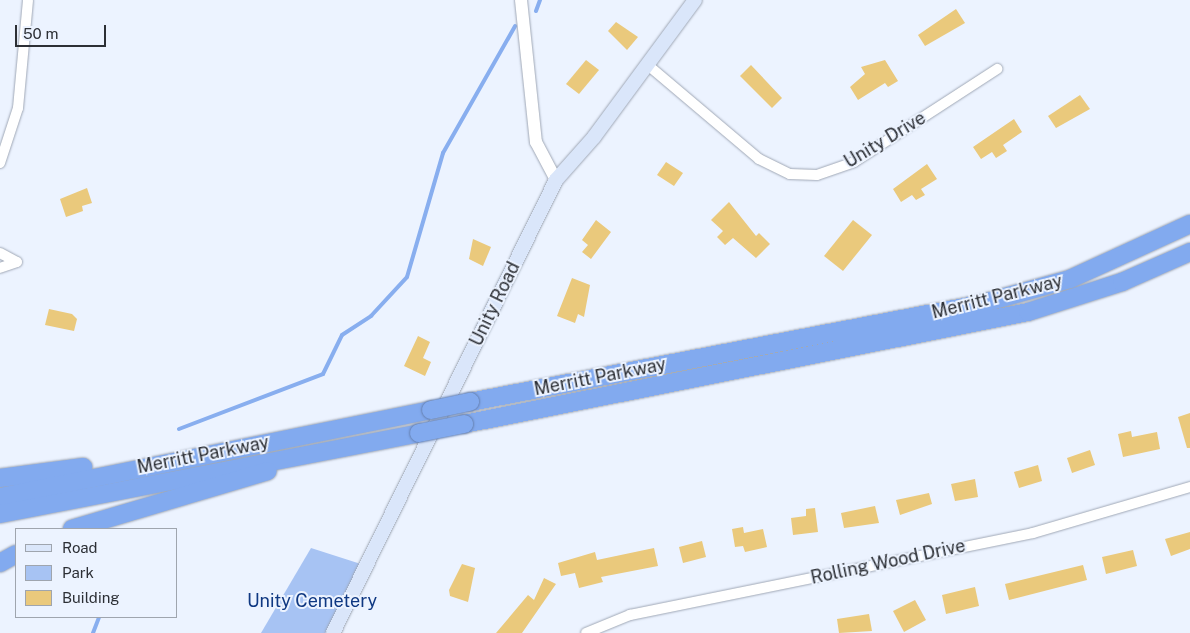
<!DOCTYPE html>
<style>
body{margin:0}
#map{position:relative;width:1190px;height:633px;overflow:hidden;background:#ecf3ff;font-family:"Public Sans",sans-serif}
div>[style]{position:absolute}
.green>*{inset:0;background:#a7c3f3}
.stream>*{height:4px;margin:-2px;padding:0 2px;transform-origin:2px;border-radius:2px;background:#88aeef}
.building>*{inset:0;background:#eac97c}
.roads{filter:drop-shadow(0 0 1px #a0a8b6) drop-shadow(0 0 1px #a0a8b6)}
.minor>*{height:10px;margin:-5px;padding:0 5px;transform-origin:5px;border-radius:5px;background:#fff}
.tertiary>*{height:12px;margin:-6px;padding:0 6px;transform-origin:6px;border-radius:6px;background:#fff}
.secondary>*{height:14px;margin:-7px;padding:0 7px;transform-origin:7px;border-radius:7px;background:#dae6fa}
.motorway>*{height:18px;margin:-9px;padding:0 9px;transform-origin:9px;border-radius:9px;background:#82aaef}
.bridges{filter:drop-shadow(0 0 1px #647fae) drop-shadow(0 0 1px #647fae)}
.motorway-bridge>*{height:18px;margin:-9px;padding:0 9px;transform-origin:9px;border-radius:9px;background:#82aaef}
span{translate:-50% -50%;white-space:nowrap;text-align:center;line-height:1.15;-webkit-text-stroke:4px #ecf3ff;paint-order:stroke}
.street-label{font-size:18px;color:#2c2f35}
.park-label{font-size:18px;color:#0f3882}
.legend{position:absolute;left:15px;top:528px;width:162px;height:90px;box-sizing:border-box;background:#ecf3ff;border:1px solid #9fa5ae;margin:0;padding:6px 9px;list-style:none;font-size:15px;color:#2c2f35}
.legend li{display:flex;align-items:center;gap:10px;height:25px}
.legend b{width:25px;border:1px solid #9fa5ae}
.scale{position:absolute;left:15px;top:25px;width:91px;height:22px;box-sizing:border-box;border:2px solid #2c2f35;border-top:0;padding-left:6px;font-size:15px;line-height:18px;white-space:nowrap;color:#2c2f35;-webkit-text-stroke:4px #ecf3ff;paint-order:stroke}
</style>
<div id="map">
<div class="green">
<i style="clip-path:polygon(311px 548px,364px 565px,328px 633px,261px 633px)"></i>
</div>
<div class="stream">
<i style="left:536px;top:11px;width:12px;rotate:-70deg"></i>
<i style="left:179px;top:429px;width:154px;rotate:-20.9deg"></i>
<i style="left:323px;top:374px;width:43px;rotate:-64deg"></i>
<i style="left:342px;top:335px;width:35px;rotate:-33deg"></i>
<i style="left:371px;top:316px;width:53px;rotate:-47.3deg"></i>
<i style="left:407px;top:277px;width:129px;rotate:-73.8deg"></i>
<i style="left:443px;top:153px;width:146px;rotate:-60.4deg"></i>
<i style="left:93px;top:633px;width:17px;rotate:-69deg"></i>
</div>
<div class="building">
<i style="clip-path:polygon(956px 9px,965px 23px,925px 46px,918px 35px)"></i>
<i style="clip-path:polygon(616px 22px,638px 37px,627px 50px,608px 31px)"></i>
<i style="clip-path:polygon(586px 60px,599px 70px,579px 94px,566px 84px)"></i>
<i style="clip-path:polygon(885px 60px,898px 81px,888px 87px,885px 83px,858px 100px,850px 87px,865px 74px,861px 67px)"></i>
<i style="clip-path:polygon(751px 65px,782px 98px,772px 108px,740px 76px)"></i>
<i style="clip-path:polygon(1080px 95px,1090px 109px,1056px 128px,1048px 116px)"></i>
<i style="clip-path:polygon(1014px 119px,1022px 132px,1003px 145px,1007px 151px,996px 158px,992px 152px,981px 159px,973px 147px)"></i>
<i style="clip-path:polygon(666px 162px,683px 173px,674px 186px,657px 175px)"></i>
<i style="clip-path:polygon(927px 164px,937px 179px,921px 189px,925px 195px,916px 200px,912px 195px,901px 202px,893px 189px)"></i>
<i style="clip-path:polygon(87px 188px,92px 203px,82px 206px,83px 211px,66px 217px,60px 199px)"></i>
<i style="clip-path:polygon(729px 202px,756px 236px,759px 233px,770px 244px,756px 258px,733px 238px,725px 245px,717px 237px,723px 231px,711px 220px)"></i>
<i style="clip-path:polygon(596px 220px,611px 232px,591px 259px,582px 252px,588px 245px,582px 240px)"></i>
<i style="clip-path:polygon(853px 220px,872px 235px,843px 271px,824px 256px)"></i>
<i style="clip-path:polygon(473px 239px,491px 247px,483px 266px,469px 259px)"></i>
<i style="clip-path:polygon(572px 278px,590px 285px,584px 317px,578px 314px,575px 323px,557px 316px)"></i>
<i style="clip-path:polygon(49px 309px,72px 314px,77px 319px,74px 331px,45px 325px)"></i>
<i style="clip-path:polygon(418px 336px,430px 342px,423px 358px,431px 362px,425px 376px,404px 366px)"></i>
<i style="clip-path:polygon(1190px 413px,1190px 448px,1187px 448px,1178px 417px)"></i>
<i style="clip-path:polygon(1131px 431px,1132px 437px,1157px 432px,1160px 449px,1123px 457px,1118px 434px)"></i>
<i style="clip-path:polygon(1090px 450px,1095px 465px,1072px 473px,1067px 458px)"></i>
<i style="clip-path:polygon(1038px 465px,1042px 481px,1019px 488px,1014px 472px)"></i>
<i style="clip-path:polygon(975px 479px,978px 497px,955px 501px,951px 484px)"></i>
<i style="clip-path:polygon(929px 493px,932px 504px,900px 515px,896px 500px)"></i>
<i style="clip-path:polygon(875px 506px,879px 523px,844px 528px,841px 513px)"></i>
<i style="clip-path:polygon(815px 508px,818px 532px,793px 535px,791px 518px,806px 516px,806px 509px)"></i>
<i style="clip-path:polygon(743px 527px,744px 533px,763px 529px,767px 547px,745px 552px,743px 546px,735px 547px,732px 529px)"></i>
<i style="clip-path:polygon(1190px 532px,1190px 549px,1171px 556px,1165px 539px)"></i>
<i style="clip-path:polygon(702px 541px,706px 557px,683px 563px,679px 547px)"></i>
<i style="clip-path:polygon(654px 548px,658px 566px,601px 577px,603px 582px,579px 588px,575px 573px,561px 576px,558px 563px,595px 552px,597px 560px)"></i>
<i style="clip-path:polygon(1133px 550px,1137px 566px,1106px 574px,1102px 557px)"></i>
<i style="clip-path:polygon(462px 564px,475px 568px,468px 602px,450px 596px,449px 590px)"></i>
<i style="clip-path:polygon(1083px 565px,1087px 580px,1009px 600px,1005px 584px)"></i>
<i style="clip-path:polygon(544px 578px,556px 584px,522px 633px,496px 633px,528px 595px,534px 600px)"></i>
<i style="clip-path:polygon(975px 587px,979px 606px,946px 614px,942px 595px)"></i>
<i style="clip-path:polygon(915px 600px,926px 620px,904px 632px,893px 611px)"></i>
<i style="clip-path:polygon(869px 614px,872px 631px,839px 633px,837px 619px)"></i>
</div>
<div class="roads">
<div class="minor">
<i style="left:649px;top:66px;width:144px;rotate:40.2deg"></i>
<i style="left:759px;top:159px;width:34px;rotate:26deg"></i>
<i style="left:790px;top:174px;width:27px;rotate:2deg"></i>
<i style="left:817px;top:175px;width:39px;rotate:-19deg"></i>
<i style="left:854px;top:162px;width:171px;rotate:-33deg"></i>
<i style="left:0;top:163px;width:58px;rotate:-71.9deg"></i>
<i style="left:18px;top:108px;width:108px;rotate:-84.7deg"></i>
<i style="left:0;top:253px;width:19px;rotate:28deg"></i>
<i style="left:17px;top:262px;width:18px;rotate:161deg"></i>
<i style="left:586px;top:633px;width:48px;rotate:-22.2deg"></i>
<i style="left:630px;top:615px;width:411px;rotate:-11.5deg"></i>
<i style="left:1033px;top:533px;width:164px;rotate:-16.3deg"></i>
</div>
<div class="tertiary">
<i style="left:521px;top:0;width:143px;rotate:84deg"></i>
<i style="left:536px;top:142px;width:43px;rotate:62.2deg"></i>
</div>
<div class="secondary">
<i style="left:333px;top:633px;width:505px;rotate:-63.79deg"></i>
<i style="left:556px;top:180px;width:57px;rotate:-48.5deg"></i>
<i style="left:594px;top:137px;width:170px;rotate:-53.6deg"></i>
</div>
<div class="motorway">
<i style="left:470px;top:402px;width:519px;rotate:-10.88deg"></i>
<i style="left:980px;top:304px;width:93px;rotate:-15.5deg"></i>
<i style="left:1070px;top:279px;width:132px;rotate:-24.6deg"></i>
<i style="left:464px;top:424px;width:575px;rotate:-11.23deg"></i>
<i style="left:1028px;top:312px;width:99px;rotate:-17.7deg"></i>
<i style="left:1122px;top:282px;width:74px;rotate:-23.8deg"></i>
<i style="left:0;top:478px;width:84px;rotate:-7.5deg"></i>
<i style="left:0;top:497px;width:440px;rotate:-11.4deg"></i>
<i style="left:0;top:514px;width:427px;rotate:-10.9deg"></i>
<i style="left:72px;top:529px;width:204px;rotate:-16.5deg"></i>
<i style="left:0;top:563px;width:18px;rotate:-29deg"></i>
</div>
</div>
<div class="bridges">
<div class="motorway-bridge">
<i style="left:431px;top:410px;width:40px;rotate:-12deg"></i>
<i style="left:419px;top:433px;width:46px;rotate:-11.3deg"></i>
</div>
</div>
<div class="street-label">
<span style="left:885px;top:140px;rotate:-31deg">Unity Drive</span>
<span style="left:997px;top:297px;rotate:-14deg">Merritt Parkway</span>
<span style="left:495px;top:304px;rotate:-64deg">Unity Road</span>
<span style="left:600px;top:377px;rotate:-11deg">Merritt Parkway</span>
<span style="left:203px;top:455px;rotate:-11deg">Merritt Parkway</span>
<span style="left:888px;top:562px;rotate:-12deg">Rolling Wood Drive</span>
</div>
<div class="park-label">
<span style="left:312px;top:601px">Unity Cemetery</span>
</div>
<ul class="legend">
<li><b style="height:6px;background:#dae6fa"></b>Road</li>
<li><b style="height:14px;background:#a7c3f3"></b>Park</li>
<li><b style="height:14px;background:#eac97c"></b>Building</li>
</ul>
<div class="scale">50 m</div>
</div>
